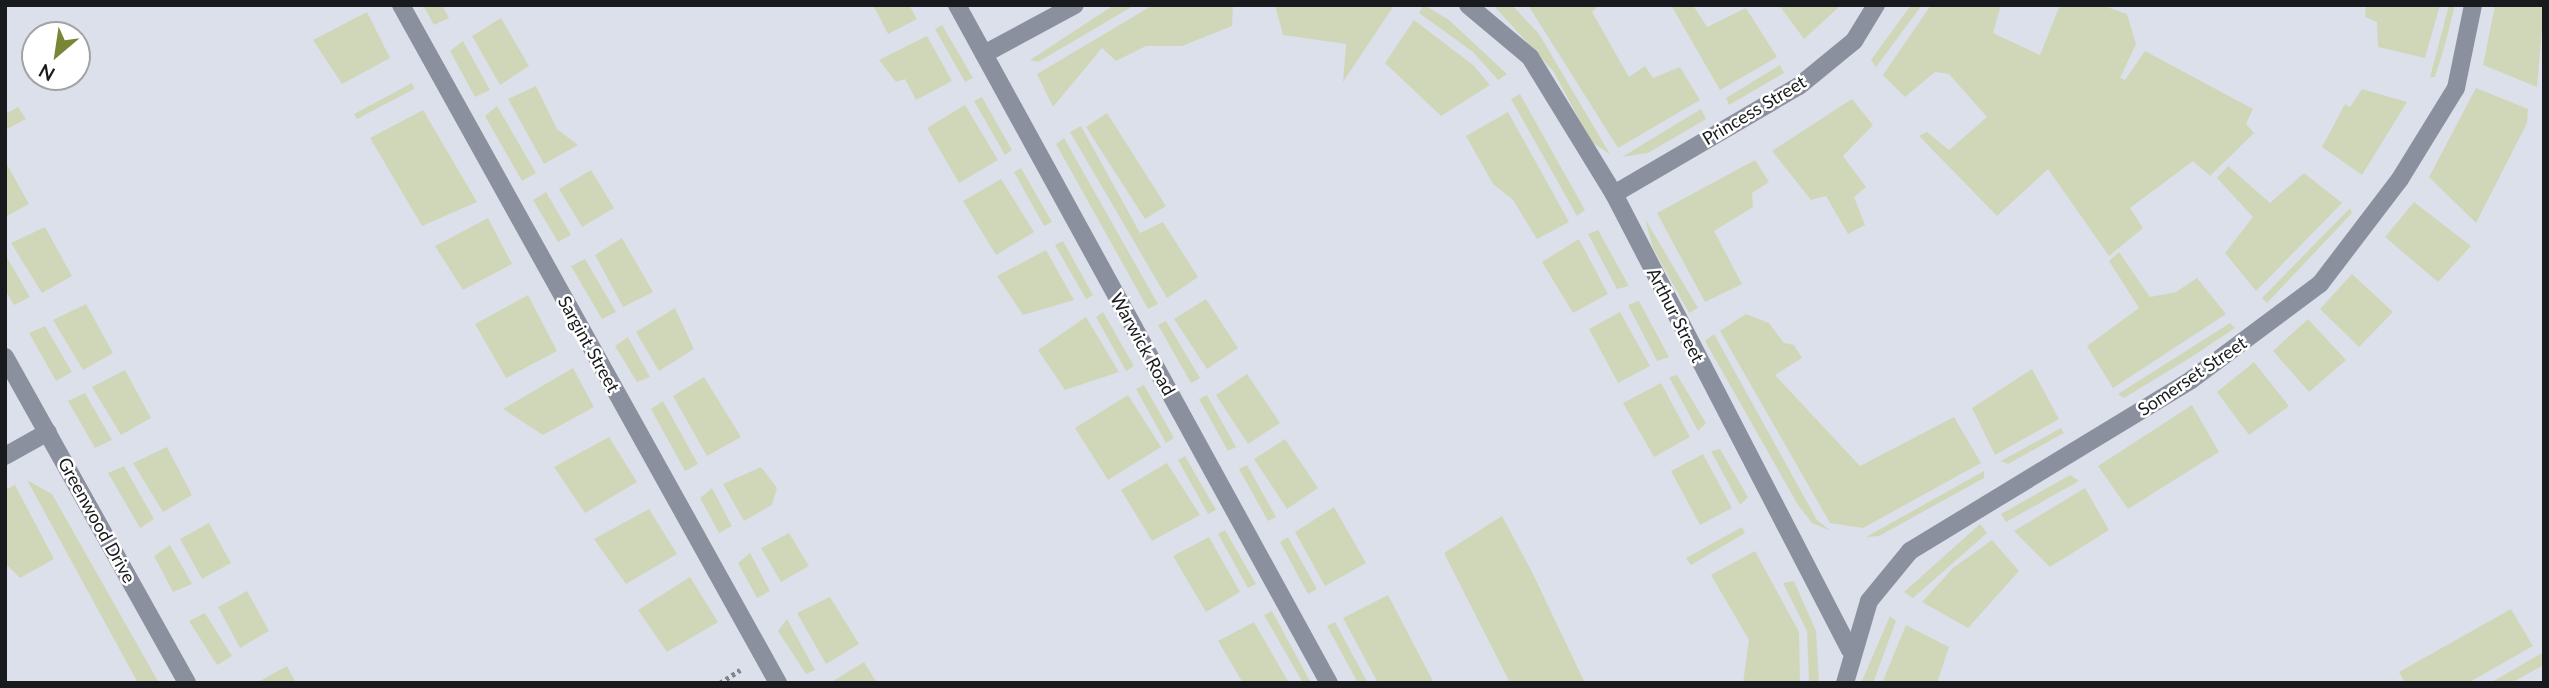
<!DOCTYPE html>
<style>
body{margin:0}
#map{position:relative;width:2549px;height:688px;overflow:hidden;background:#dce0ea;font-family:Lato,sans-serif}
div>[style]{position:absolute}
.green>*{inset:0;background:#d0d7b9}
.path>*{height:4.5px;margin-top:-2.25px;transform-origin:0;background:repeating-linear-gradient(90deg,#82858c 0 3.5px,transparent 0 7px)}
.minor>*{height:18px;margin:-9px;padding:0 9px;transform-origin:9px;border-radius:9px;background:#8b909f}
span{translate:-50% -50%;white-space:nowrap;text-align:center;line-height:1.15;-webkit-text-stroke:5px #fff;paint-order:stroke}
.street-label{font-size:18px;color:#191a1e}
.frame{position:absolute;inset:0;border:7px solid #191a1e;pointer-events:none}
.north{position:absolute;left:21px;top:21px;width:70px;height:70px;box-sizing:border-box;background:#fff;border:2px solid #a3a3a5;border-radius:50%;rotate:209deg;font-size:19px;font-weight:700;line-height:28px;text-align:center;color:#191a1e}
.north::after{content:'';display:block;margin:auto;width:24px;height:32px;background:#788635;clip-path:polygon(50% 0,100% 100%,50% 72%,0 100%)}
</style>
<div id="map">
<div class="green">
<i style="clip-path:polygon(423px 5px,442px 5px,449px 18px,434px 25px)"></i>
<i style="clip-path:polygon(873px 5px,909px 5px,917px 19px,888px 34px)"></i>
<i style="clip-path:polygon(1135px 5px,1038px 62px,1030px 60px,1111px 7px)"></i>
<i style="clip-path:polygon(1153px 5px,1233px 5px,1232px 26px,1182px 46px,1146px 46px,1116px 61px,1102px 48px,1053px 107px,1037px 74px)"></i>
<i style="clip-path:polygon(1275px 5px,1389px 5px,1393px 7px,1343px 82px,1346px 44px,1283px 35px)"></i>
<i style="clip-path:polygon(1424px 5px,1449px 20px,1507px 74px,1498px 80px,1473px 52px,1419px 13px)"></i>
<i style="clip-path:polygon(1493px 5px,1512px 5px,1539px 34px,1610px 154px,1591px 142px,1554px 72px)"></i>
<i style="clip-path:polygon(1528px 5px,1599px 5px,1592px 12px,1629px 77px,1645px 66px,1653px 78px,1680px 67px,1700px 100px,1618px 148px)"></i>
<i style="clip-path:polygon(1671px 5px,1693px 5px,1707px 27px,1746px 8px,1777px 57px,1720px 90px)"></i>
<i style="clip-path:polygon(1779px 5px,1836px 5px,1839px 7px,1804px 39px)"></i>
<i style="clip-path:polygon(1911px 5px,1922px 5px,1876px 67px,1871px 60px)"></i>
<i style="clip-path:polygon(1931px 5px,2001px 5px,1993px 33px,2040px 55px,2060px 5px,2101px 5px,2127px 14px,2136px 44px,2120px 78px,2125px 80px,2145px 51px,2253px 109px,2246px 124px,2254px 133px,2210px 176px,2193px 161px,2130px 208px,2143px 228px,2109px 256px,2048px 169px,1997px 216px,1919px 136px,1927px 132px,1949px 150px,1987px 117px,1949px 74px,1935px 72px,1905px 97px,1883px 75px)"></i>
<i style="clip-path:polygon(2366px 5px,2440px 5px,2425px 58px,2378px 47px,2377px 22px,2365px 17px)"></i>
<i style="clip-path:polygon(2449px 5px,2455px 5px,2446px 41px,2435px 77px,2430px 77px)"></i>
<i style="clip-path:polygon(2495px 5px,2544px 5px,2537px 87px,2483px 65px)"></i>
<i style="clip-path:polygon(367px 12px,390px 58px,342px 84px,313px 40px)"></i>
<i style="clip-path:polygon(501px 18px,529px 66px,500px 85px,472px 36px)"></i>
<i style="clip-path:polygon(1414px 20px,1473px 65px,1490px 85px,1441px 116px,1385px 63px)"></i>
<i style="clip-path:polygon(942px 25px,973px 78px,965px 82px,935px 29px)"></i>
<i style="clip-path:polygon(927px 36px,952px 81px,916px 100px,905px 79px,896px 82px,879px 60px)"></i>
<i style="clip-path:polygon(463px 41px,490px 90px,475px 97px,450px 51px)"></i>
<i style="clip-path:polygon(1780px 65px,1784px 73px,1729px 105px,1726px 98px)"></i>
<i style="clip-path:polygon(412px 83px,414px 89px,357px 119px,354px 114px)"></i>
<i style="clip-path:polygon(536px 86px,557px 129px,578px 145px,544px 164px,508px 99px)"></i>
<i style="clip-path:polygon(2476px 88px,2528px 109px,2527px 123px,2476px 223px,2429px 177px)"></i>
<i style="clip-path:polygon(2362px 89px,2407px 102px,2362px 175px,2322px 147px,2345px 104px,2350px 107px)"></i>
<i style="clip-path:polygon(1520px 94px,1585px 210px,1577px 216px,1511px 99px)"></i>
<i style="clip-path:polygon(982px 97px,1012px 150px,1005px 155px,974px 101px)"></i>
<i style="clip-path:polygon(1852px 99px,1873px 125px,1843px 156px,1866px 187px,1854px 197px,1865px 225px,1848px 234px,1826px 196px,1811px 200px,1772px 151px)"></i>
<i style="clip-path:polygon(965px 105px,998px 160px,959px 183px,927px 128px)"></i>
<i style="clip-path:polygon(497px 106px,536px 173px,522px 181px,485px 116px)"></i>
<i style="clip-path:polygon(18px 107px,26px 119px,5px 130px,5px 114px)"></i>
<i style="clip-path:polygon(1701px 109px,1706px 119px,1648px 153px,1622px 157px)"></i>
<i style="clip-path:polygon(423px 110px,477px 202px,422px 226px,370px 138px)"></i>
<i style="clip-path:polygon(1508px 112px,1569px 222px,1537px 239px,1513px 200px,1493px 184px,1466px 136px)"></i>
<i style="clip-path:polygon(1107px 113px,1166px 206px,1145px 219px,1086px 127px)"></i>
<i style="clip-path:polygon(1081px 126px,1140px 233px,1163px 222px,1198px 277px,1167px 298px,1070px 132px)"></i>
<i style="clip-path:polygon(1064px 138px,1158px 304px,1148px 309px,1056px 144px)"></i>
<i style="clip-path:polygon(1755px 160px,1769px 182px,1752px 193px,1753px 207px,1714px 231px,1742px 284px,1705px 302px,1657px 213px)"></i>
<i style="clip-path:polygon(5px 161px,29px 204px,5px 217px)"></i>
<i style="clip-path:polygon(2228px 166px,2270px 203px,2304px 173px,2342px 203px,2256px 291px,2225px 253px,2253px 217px,2217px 178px)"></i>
<i style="clip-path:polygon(1021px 168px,1052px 222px,1044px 226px,1014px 172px)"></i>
<i style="clip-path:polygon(591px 170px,614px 208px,582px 227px,559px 189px)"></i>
<i style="clip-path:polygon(1001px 179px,1034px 232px,996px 255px,963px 201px)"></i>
<i style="clip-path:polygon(546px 192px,571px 235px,558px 242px,533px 200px)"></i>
<i style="clip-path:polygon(2414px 202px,2471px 246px,2438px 282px,2385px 237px)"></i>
<i style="clip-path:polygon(2350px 208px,2352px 213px,2267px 303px,2262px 298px)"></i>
<i style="clip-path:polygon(488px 218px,512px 264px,463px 290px,435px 246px)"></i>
<i style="clip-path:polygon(1645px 219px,1698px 308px,1689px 313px,1653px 248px)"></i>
<i style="clip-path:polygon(45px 227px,72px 276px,42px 293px,11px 243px)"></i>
<i style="clip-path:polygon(1598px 230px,1629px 286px,1617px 289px,1588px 234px)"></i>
<i style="clip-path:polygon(622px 238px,653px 292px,623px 307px,595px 255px)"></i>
<i style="clip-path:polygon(1579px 239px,1608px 294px,1573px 313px,1542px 262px)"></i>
<i style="clip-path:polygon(1063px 241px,1093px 295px,1086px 299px,1055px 245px)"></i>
<i style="clip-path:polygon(1046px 250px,1074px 300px,1023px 315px,997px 276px)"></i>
<i style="clip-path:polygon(2119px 252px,2150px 297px,2176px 292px,2197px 278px,2226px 314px,2113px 388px,2087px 346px,2139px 308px,2109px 261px)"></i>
<i style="clip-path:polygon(5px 254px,30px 297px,14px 305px,5px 290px)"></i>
<i style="clip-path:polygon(585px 259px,616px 312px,602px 319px,571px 266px)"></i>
<i style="clip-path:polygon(2352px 274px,2393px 312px,2359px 347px,2320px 309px)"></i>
<i style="clip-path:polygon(528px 295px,557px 351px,506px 378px,475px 324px)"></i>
<i style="clip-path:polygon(1206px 299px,1238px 348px,1207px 369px,1174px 319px)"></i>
<i style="clip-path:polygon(1639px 301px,1669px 357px,1657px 361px,1628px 305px)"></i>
<i style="clip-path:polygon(86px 304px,113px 353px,83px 370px,53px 320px)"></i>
<i style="clip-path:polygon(675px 308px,694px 349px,659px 371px,636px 332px)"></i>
<i style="clip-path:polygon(1103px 312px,1134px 366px,1126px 371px,1096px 317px)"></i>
<i style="clip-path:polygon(1620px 312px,1650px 366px,1618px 383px,1589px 329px)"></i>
<i style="clip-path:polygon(1746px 314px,1769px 323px,1784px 343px,1794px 345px,1802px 358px,1775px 375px,1860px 466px,1954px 417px,1981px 463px,1863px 528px,1830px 523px,1720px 331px)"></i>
<i style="clip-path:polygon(1086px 317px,1119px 372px,1065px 390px,1038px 350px)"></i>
<i style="clip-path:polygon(2308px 319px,2346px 360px,2309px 392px,2273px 351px)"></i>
<i style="clip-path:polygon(1166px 321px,1200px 378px,1191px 383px,1158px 325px)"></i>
<i style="clip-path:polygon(2230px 323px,2235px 328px,2193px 356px,2124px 398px,2118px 394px)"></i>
<i style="clip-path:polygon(45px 326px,72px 372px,56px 381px,29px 333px)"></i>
<i style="clip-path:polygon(1714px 334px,1817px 520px,1831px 531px,1812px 523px,1798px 505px,1705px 341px)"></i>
<i style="clip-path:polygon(628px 337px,650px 377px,637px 382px,615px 346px)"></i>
<i style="clip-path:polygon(2254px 362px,2289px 406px,2249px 435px,2217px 392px)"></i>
<i style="clip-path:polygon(573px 368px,594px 407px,543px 435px,503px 409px)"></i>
<i style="clip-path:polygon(2032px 369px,2059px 419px,1995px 455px,1972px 408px)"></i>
<i style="clip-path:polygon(125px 370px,151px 418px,121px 435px,92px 387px)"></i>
<i style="clip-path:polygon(1247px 374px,1280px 423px,1248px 444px,1216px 395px)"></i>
<i style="clip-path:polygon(1677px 375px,1706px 423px,1698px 431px,1669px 377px)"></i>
<i style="clip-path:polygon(704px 377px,741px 437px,707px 456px,673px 396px)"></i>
<i style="clip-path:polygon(1661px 383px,1690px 437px,1654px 457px,1623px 403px)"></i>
<i style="clip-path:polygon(1144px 385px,1174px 438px,1166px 443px,1136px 389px)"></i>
<i style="clip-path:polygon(85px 393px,112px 440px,95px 448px,68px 401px)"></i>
<i style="clip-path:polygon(1128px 395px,1161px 447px,1108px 480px,1075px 428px)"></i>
<i style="clip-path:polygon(1207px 395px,1236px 447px,1228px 451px,1199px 399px)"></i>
<i style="clip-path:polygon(663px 401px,698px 464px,685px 471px,651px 409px)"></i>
<i style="clip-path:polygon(2192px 405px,2219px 452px,2128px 509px,2098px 466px)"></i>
<i style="clip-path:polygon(2061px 428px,2064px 433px,2008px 464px,2001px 461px)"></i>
<i style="clip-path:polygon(609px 437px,637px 482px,585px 513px,554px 467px)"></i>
<i style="clip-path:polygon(1285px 439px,1318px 488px,1287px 509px,1254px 459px)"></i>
<i style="clip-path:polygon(167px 447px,192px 495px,163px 512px,133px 463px)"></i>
<i style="clip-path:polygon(1720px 449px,1748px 497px,1740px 505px,1711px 451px)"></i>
<i style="clip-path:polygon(1703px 454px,1732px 508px,1700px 525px,1671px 471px)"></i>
<i style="clip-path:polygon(1185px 456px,1216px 510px,1208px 514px,1178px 460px)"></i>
<i style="clip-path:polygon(1167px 463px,1200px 515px,1152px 541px,1121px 490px)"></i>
<i style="clip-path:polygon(1247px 465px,1276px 517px,1268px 521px,1239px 469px)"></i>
<i style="clip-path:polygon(124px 466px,154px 519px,140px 528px,108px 473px)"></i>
<i style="clip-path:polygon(761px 467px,777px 488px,772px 505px,744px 521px,723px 484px)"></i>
<i style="clip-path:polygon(1984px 471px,1984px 478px,1879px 536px,1866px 537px)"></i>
<i style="clip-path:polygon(2070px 475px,2079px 481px,2006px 522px,2001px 514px)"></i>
<i style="clip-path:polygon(27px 480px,52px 494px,159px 683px,138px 683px)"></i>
<i style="clip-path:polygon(15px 485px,54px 559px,20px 578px,5px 563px,5px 490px)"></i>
<i style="clip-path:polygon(712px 488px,732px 526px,719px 533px,700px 498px)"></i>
<i style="clip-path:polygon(2085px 488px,2109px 530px,2050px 567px,2014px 531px)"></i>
<i style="clip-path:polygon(1334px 507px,1366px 563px,1325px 586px,1295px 532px)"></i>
<i style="clip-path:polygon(649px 509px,677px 554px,626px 584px,594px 539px)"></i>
<i style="clip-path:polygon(1502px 516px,1532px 572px,1585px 683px,1510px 683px,1444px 553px)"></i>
<i style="clip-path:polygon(209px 523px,231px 563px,202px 579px,180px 539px)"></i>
<i style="clip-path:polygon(1980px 524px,1987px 533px,1913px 598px,1904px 592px)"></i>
<i style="clip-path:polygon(1742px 527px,1745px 533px,1691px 565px,1686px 558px)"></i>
<i style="clip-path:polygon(1225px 530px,1256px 584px,1248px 588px,1218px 534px)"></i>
<i style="clip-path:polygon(789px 533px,809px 566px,781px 582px,761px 548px)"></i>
<i style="clip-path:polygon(1209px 537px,1240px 592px,1206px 612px,1173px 556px)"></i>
<i style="clip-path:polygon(1288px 537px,1317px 589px,1308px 594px,1280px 542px)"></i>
<i style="clip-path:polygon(1992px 540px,2019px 571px,1968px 628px,1922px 602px,1953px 568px)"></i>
<i style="clip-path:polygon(170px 545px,192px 584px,173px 592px,154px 556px)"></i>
<i style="clip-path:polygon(1755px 551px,1799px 632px,1800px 683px,1743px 683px,1749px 640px,1711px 575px)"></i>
<i style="clip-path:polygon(750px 553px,770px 591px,757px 598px,738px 563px)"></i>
<i style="clip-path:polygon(690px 577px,718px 622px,667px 652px,638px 610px)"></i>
<i style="clip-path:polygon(1794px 581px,1816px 631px,1819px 683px,1809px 683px,1807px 631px,1783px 583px)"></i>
<i style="clip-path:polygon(247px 591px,269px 631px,240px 648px,218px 607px)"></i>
<i style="clip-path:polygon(1388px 595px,1434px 683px,1378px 683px,1343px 618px)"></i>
<i style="clip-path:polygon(830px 597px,859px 644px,826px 664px,797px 613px)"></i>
<i style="clip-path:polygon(2511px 609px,2533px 646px,2468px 683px,2405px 683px,2399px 672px)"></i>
<i style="clip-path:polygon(1272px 611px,1311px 683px,1303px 683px,1264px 615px)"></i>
<i style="clip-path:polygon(205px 613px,232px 656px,217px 665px,189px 621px)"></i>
<i style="clip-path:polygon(1890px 616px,1896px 621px,1873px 683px,1861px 683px)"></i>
<i style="clip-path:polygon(787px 619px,815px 670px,806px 674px,778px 631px)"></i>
<i style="clip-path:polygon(1254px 622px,1289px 683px,1243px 683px,1218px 641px)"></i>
<i style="clip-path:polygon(1335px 622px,1368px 683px,1358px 683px,1327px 626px)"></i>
<i style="clip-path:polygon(1906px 625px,1949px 647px,1937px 683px,1882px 683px)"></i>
<i style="clip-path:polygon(2542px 653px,2544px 665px,2511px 683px,2490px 683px)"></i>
<i style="clip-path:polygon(864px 662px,877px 683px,834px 683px,833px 681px)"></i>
<i style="clip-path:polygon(287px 666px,296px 683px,259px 683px,258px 682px)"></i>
</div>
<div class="path">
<i style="left:720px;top:683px;width:24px;rotate:-33deg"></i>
</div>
<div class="minor">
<i style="left:401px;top:5px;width:776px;rotate:60.92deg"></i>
<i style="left:957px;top:5px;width:773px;rotate:61.25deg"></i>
<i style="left:1468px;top:5px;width:81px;rotate:40deg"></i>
<i style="left:1530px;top:57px;width:161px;rotate:58.5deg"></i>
<i style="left:1614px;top:194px;width:513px;rotate:62.64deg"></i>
<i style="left:984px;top:54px;width:103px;rotate:-28.3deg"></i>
<i style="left:1614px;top:194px;width:214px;rotate:-30.3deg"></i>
<i style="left:1799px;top:86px;width:71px;rotate:-39.3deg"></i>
<i style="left:1854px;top:41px;width:42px;rotate:-58.6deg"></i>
<i style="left:5px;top:357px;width:373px;rotate:60.8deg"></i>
<i style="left:5px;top:456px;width:49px;rotate:-29.2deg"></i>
<i style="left:1845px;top:683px;width:85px;rotate:-73.7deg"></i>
<i style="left:1869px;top:601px;width:65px;rotate:-50.6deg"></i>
<i style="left:1910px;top:551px;width:329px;rotate:-31.3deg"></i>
<i style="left:2191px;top:380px;width:161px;rotate:-36.7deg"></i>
<i style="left:2320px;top:284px;width:132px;rotate:-52.7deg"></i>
<i style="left:2400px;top:179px;width:107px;rotate:-58.4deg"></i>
<i style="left:2456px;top:88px;width:85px;rotate:-78.4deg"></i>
</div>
<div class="street-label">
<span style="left:1754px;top:110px;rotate:-31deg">Princess Street</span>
<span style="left:1676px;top:315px;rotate:63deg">Arthur Street</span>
<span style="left:589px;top:344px;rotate:61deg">Sargint Street</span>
<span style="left:1143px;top:344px;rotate:61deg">Warwick Road</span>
<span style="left:2192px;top:376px;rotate:-34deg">Somerset Street</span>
<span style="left:97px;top:520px;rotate:61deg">Greenwood Drive</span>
</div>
<div class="frame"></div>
<div class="north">N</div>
</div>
